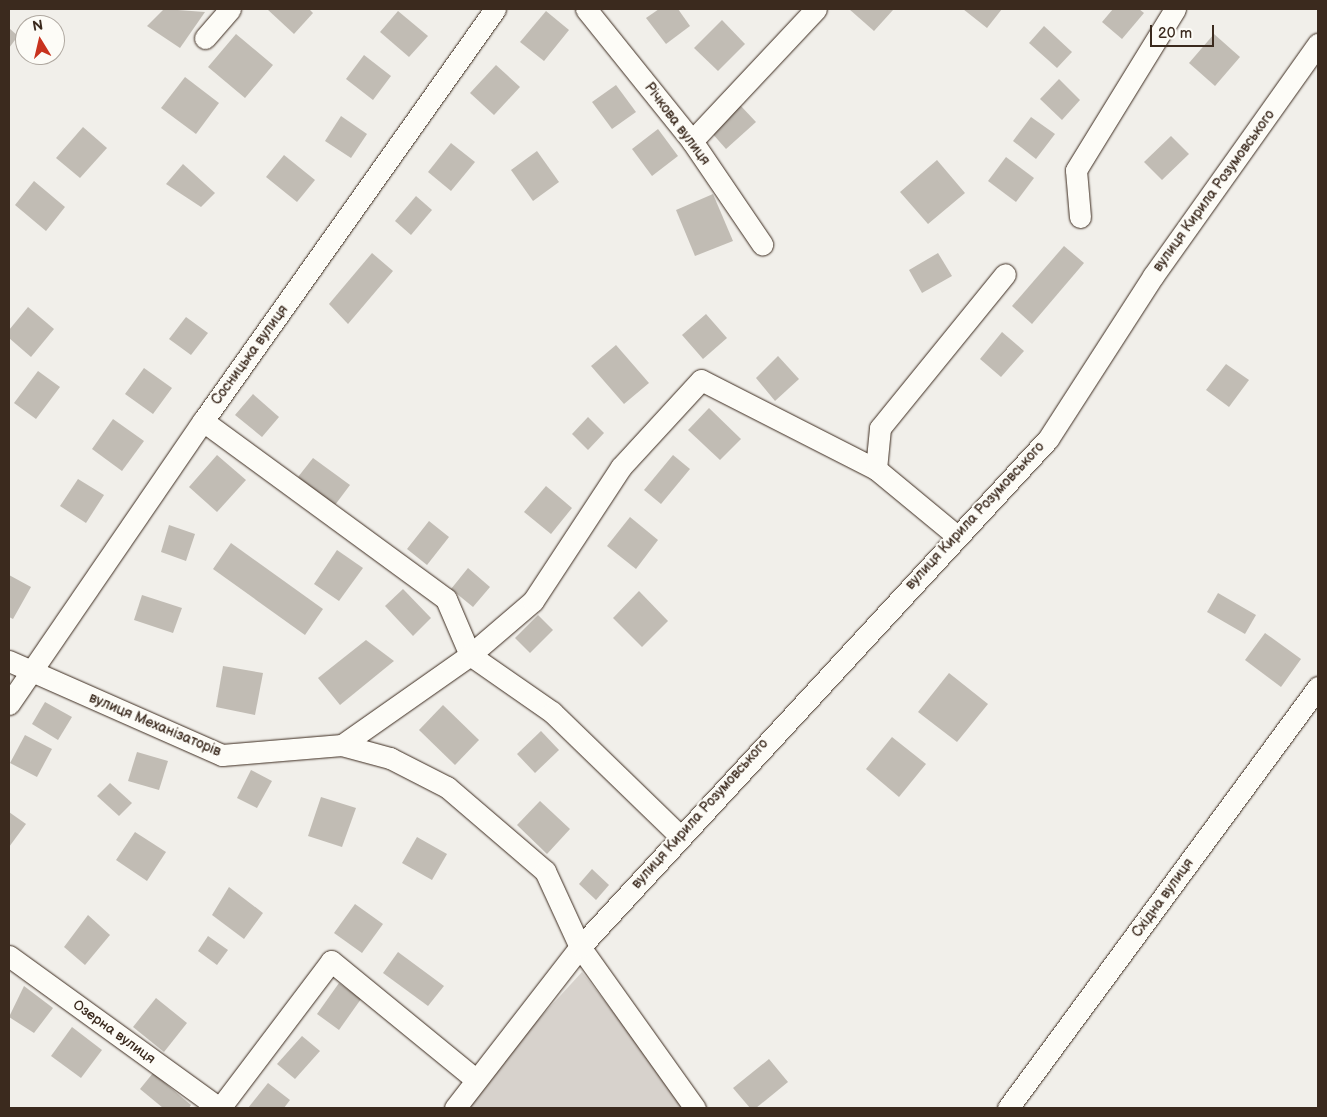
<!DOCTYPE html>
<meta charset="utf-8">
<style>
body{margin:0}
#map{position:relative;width:1327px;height:1117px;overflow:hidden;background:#f1efea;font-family:"Balsamiq Sans",sans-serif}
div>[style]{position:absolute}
.green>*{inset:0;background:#d7d2cc}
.building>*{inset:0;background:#c1bcb4}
.roads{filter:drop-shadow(0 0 1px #3b2a1e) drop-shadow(0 0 1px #3b2a1e)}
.minor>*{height:21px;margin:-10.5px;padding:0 10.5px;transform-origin:10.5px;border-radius:10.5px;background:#fdfcf7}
span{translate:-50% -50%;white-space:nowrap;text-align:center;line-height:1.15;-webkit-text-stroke:4.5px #fdfcf7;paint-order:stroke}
.street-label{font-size:14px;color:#3b2a1e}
.frame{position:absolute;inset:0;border:10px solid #3b2a1e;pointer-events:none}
.north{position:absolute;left:15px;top:15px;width:50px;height:50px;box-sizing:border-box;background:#fdfcf7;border:1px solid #afa8a0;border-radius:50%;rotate:351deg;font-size:14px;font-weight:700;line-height:20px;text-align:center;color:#3b2a1e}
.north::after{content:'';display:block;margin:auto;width:18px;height:22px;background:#c8321e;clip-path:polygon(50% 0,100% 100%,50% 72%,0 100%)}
.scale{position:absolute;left:1150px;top:25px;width:64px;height:22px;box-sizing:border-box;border:2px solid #3b2a1e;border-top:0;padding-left:6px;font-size:15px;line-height:18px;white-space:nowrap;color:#3b2a1e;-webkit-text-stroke:4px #fdfcf7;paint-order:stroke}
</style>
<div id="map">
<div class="green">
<i style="clip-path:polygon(582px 972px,688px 1108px,463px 1108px,481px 1082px)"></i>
</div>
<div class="building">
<i style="clip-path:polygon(164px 9px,205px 12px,180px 48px,147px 26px)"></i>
<i style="clip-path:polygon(267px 9px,309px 9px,313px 13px,294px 34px)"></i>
<i style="clip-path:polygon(659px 9px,678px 9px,690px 26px,666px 44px,646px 18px)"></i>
<i style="clip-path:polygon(849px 9px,891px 9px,893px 10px,874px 31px)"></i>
<i style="clip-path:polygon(963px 9px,1002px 9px,987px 28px)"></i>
<i style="clip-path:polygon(1113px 9px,1139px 9px,1144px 13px,1122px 39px,1102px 22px)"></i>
<i style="clip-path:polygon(398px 11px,428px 36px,409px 57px,380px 32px)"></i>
<i style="clip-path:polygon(546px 11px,569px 30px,544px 61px,520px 42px)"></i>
<i style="clip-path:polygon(722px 20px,745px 44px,718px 71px,694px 48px)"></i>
<i style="clip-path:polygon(1044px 26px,1072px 52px,1057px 68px,1029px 43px)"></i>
<i style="clip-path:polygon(9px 28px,18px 36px,9px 48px)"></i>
<i style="clip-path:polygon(236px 34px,273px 65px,245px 98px,208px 67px)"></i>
<i style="clip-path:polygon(1214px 34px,1240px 57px,1215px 86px,1189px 63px)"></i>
<i style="clip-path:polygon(364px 55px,391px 76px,373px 100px,346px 79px)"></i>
<i style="clip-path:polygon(496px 65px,520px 87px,494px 115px,470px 93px)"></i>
<i style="clip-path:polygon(185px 77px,219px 103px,196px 134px,161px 108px)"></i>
<i style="clip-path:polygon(1059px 79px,1080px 100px,1062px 120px,1040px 99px)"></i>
<i style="clip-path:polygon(616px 85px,636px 112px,612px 129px,592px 102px)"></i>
<i style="clip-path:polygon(740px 105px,756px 122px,726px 149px,711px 132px)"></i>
<i style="clip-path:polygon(341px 116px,367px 134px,351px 158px,325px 141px)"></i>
<i style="clip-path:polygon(1031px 117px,1055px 134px,1036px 159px,1013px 141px)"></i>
<i style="clip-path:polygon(83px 127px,107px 148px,80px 178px,56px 158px)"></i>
<i style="clip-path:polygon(658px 129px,678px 156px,652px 176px,632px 149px)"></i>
<i style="clip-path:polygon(1171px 136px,1189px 154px,1162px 180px,1144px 162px)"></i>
<i style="clip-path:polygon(451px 143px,475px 162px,451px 191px,428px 172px)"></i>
<i style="clip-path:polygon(537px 151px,559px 182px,533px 201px,511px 170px)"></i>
<i style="clip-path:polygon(284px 155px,315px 180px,297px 202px,266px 177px)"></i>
<i style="clip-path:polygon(1006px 157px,1034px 178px,1016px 202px,988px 181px)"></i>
<i style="clip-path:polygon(937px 160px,965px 193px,928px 224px,900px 192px)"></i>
<i style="clip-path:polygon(183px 164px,215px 193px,201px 207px,166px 184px)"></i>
<i style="clip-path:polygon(34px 181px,65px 207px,46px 231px,15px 205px)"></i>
<i style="clip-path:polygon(713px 194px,733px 241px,695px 256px,676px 210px)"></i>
<i style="clip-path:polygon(416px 196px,432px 210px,411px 235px,395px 221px)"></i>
<i style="clip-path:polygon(1064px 246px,1084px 263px,1032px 324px,1012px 306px)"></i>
<i style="clip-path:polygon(372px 253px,393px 271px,348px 324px,329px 304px)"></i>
<i style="clip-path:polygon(938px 253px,952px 276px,922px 293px,909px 270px)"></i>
<i style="clip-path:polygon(28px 307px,54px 329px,31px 357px,9px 338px,9px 330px)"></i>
<i style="clip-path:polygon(706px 314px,727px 338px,703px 359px,682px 335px)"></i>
<i style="clip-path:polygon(186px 317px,208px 333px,191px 355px,169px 339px)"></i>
<i style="clip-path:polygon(1002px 332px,1024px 351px,1001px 377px,980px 359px)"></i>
<i style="clip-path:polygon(616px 345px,649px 383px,624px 404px,591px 366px)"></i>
<i style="clip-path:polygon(778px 356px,799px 379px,775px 401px,756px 378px)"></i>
<i style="clip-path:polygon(1226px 364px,1249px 380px,1229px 407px,1206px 390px)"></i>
<i style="clip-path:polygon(144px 368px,172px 388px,153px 414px,125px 394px)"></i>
<i style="clip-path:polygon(38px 371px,60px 387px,36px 419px,14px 403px)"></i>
<i style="clip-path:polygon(253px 394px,279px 417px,262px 437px,235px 415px)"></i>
<i style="clip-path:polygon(709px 408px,741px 439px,720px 460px,688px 430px)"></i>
<i style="clip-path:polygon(588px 417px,604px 433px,588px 450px,572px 434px)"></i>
<i style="clip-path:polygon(113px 419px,144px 441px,122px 471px,92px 449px)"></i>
<i style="clip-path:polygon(217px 455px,246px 480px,217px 512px,189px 487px)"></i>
<i style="clip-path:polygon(673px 455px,690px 469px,661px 504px,644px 490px)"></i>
<i style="clip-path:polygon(313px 458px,350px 485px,335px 505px,298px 477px)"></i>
<i style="clip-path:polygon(78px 479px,104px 495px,86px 523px,60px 506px)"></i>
<i style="clip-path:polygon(546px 486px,572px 508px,551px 534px,524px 512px)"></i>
<i style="clip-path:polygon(630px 517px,658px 540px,636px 569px,607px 546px)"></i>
<i style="clip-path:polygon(429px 521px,449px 537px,427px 565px,407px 549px)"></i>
<i style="clip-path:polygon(169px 525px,195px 534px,186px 561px,161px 552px)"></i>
<i style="clip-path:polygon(231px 543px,323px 609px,305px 635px,213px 569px)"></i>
<i style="clip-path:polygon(337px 550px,363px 568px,339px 601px,314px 584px)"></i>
<i style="clip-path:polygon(468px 568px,490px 587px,473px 607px,451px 589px)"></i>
<i style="clip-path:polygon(9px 575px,31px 587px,13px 619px,9px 617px)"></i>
<i style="clip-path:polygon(403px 589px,431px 618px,413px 636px,385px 606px)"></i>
<i style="clip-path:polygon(639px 591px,668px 621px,642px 647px,613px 618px)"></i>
<i style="clip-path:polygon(1218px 593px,1256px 615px,1245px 634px,1207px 612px)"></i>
<i style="clip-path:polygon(142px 595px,182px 608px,173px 633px,134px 620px)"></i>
<i style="clip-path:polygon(538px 615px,553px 630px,530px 653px,515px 638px)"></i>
<i style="clip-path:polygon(1265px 633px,1301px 659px,1281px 687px,1245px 660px)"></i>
<i style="clip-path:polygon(366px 640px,394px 661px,340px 705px,318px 678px)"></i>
<i style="clip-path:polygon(223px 666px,263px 673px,255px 715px,216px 707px)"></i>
<i style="clip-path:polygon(949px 673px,988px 704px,957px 742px,918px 712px)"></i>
<i style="clip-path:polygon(45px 702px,72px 717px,58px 740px,32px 724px)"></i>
<i style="clip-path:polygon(443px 705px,479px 740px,455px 765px,419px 730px)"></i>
<i style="clip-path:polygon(541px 731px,559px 750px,535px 773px,517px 754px)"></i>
<i style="clip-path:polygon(25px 735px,52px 749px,37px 777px,10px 763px)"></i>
<i style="clip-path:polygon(892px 737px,926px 764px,899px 797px,866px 769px)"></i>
<i style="clip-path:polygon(137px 752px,168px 761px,159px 790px,128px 781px)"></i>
<i style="clip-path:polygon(251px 770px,272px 781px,257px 808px,237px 798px)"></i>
<i style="clip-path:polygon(110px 783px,132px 803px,119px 816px,97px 796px)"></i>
<i style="clip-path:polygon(321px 797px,356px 808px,342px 847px,308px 836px)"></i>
<i style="clip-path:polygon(540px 801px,570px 829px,547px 854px,517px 825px)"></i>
<i style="clip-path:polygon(9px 812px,26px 824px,9px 847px)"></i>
<i style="clip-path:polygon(135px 832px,166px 852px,147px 881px,116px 860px)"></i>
<i style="clip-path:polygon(417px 837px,447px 854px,432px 880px,402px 863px)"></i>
<i style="clip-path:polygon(592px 869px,609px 885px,596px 900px,579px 884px)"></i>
<i style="clip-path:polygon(229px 887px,263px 913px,244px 939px,212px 915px)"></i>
<i style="clip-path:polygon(355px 904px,383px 924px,362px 953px,334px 933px)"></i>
<i style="clip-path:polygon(88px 915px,110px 935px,85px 965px,64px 947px)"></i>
<i style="clip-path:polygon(208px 936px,228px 950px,217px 965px,198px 951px)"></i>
<i style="clip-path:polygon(398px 952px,444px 986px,428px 1006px,383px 973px)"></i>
<i style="clip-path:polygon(339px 983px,361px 999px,339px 1030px,317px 1014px)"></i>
<i style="clip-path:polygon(24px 986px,53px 1008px,34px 1033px,9px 1017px)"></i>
<i style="clip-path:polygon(156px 998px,187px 1023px,164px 1052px,133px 1027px)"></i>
<i style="clip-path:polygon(72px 1027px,102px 1050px,81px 1078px,51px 1056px)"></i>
<i style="clip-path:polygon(302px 1036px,320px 1051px,295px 1079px,277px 1064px)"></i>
<i style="clip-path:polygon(769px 1059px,788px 1082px,756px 1108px,750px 1108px,733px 1088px)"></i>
<i style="clip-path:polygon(153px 1073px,191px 1105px,189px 1108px,163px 1108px,140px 1089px)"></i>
<i style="clip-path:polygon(268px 1083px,290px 1100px,284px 1108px,248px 1108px)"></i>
</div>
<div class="roads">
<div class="minor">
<i style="left:586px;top:9px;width:169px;rotate:51.2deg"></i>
<i style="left:692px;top:141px;width:125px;rotate:55.8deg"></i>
<i style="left:205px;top:38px;width:38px;rotate:-49deg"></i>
<i style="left:692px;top:141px;width:181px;rotate:-46.8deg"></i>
<i style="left:1080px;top:217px;width:47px;rotate:-94.9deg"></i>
<i style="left:1076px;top:170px;width:189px;rotate:-58.4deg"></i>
<i style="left:203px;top:421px;width:301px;rotate:36.2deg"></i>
<i style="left:446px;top:599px;width:61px;rotate:66.8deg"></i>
<i style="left:470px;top:655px;width:83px;rotate:-40.6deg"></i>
<i style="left:533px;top:601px;width:160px;rotate:-56.7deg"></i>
<i style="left:621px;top:467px;width:118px;rotate:-47.4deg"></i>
<i style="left:701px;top:380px;width:196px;rotate:27deg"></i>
<i style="left:957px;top:536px;width:105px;rotate:-140.4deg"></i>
<i style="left:876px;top:469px;width:41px;rotate:-84.4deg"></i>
<i style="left:880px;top:428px;width:198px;rotate:-50.9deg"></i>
<i style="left:9px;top:661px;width:233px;rotate:23.8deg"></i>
<i style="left:222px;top:755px;width:120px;rotate:-4.8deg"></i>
<i style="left:342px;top:745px;width:50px;rotate:15.2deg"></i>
<i style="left:390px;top:758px;width:64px;rotate:27deg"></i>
<i style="left:447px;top:787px;width:129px;rotate:40.6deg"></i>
<i style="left:545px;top:871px;width:84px;rotate:65.3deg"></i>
<i style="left:580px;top:947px;width:198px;rotate:54.5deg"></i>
<i style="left:9px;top:704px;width:343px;rotate:-55.6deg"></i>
<i style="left:203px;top:421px;width:505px;rotate:-54.67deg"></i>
<i style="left:342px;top:745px;width:156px;rotate:-35.1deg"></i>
<i style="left:470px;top:655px;width:100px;rotate:34.8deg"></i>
<i style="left:552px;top:712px;width:178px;rotate:44.1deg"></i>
<i style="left:9px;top:956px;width:259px;rotate:35.9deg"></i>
<i style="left:220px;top:1108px;width:184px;rotate:-52.9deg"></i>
<i style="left:331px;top:961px;width:185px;rotate:39.3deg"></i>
<i style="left:455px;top:1108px;width:204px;rotate:-52.2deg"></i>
<i style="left:580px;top:947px;width:691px;rotate:-47.35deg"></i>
<i style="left:1048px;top:439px;width:194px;rotate:-57.2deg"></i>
<i style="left:1153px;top:276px;width:285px;rotate:-54.6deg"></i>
<i style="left:1008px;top:1108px;width:523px;rotate:-53.63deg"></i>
</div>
</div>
<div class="street-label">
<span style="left:677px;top:124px;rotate:53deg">Річкова вулиця</span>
<span style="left:1214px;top:191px;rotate:-54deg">вулиця Кирила Розумовського</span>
<span style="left:250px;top:355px;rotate:-54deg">Сосницька вулиця</span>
<span style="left:975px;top:516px;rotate:-47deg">вулиця Кирила Розумовського</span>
<span style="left:155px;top:725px;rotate:23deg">вулиця Механізаторів</span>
<span style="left:700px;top:814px;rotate:-48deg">вулиця Кирила Розумовського</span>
<span style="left:1163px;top:898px;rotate:-54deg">Східна вулиця</span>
<span style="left:114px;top:1032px;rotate:36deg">Озерна вулиця</span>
</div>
<div class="frame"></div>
<div class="north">N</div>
<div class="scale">20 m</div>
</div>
